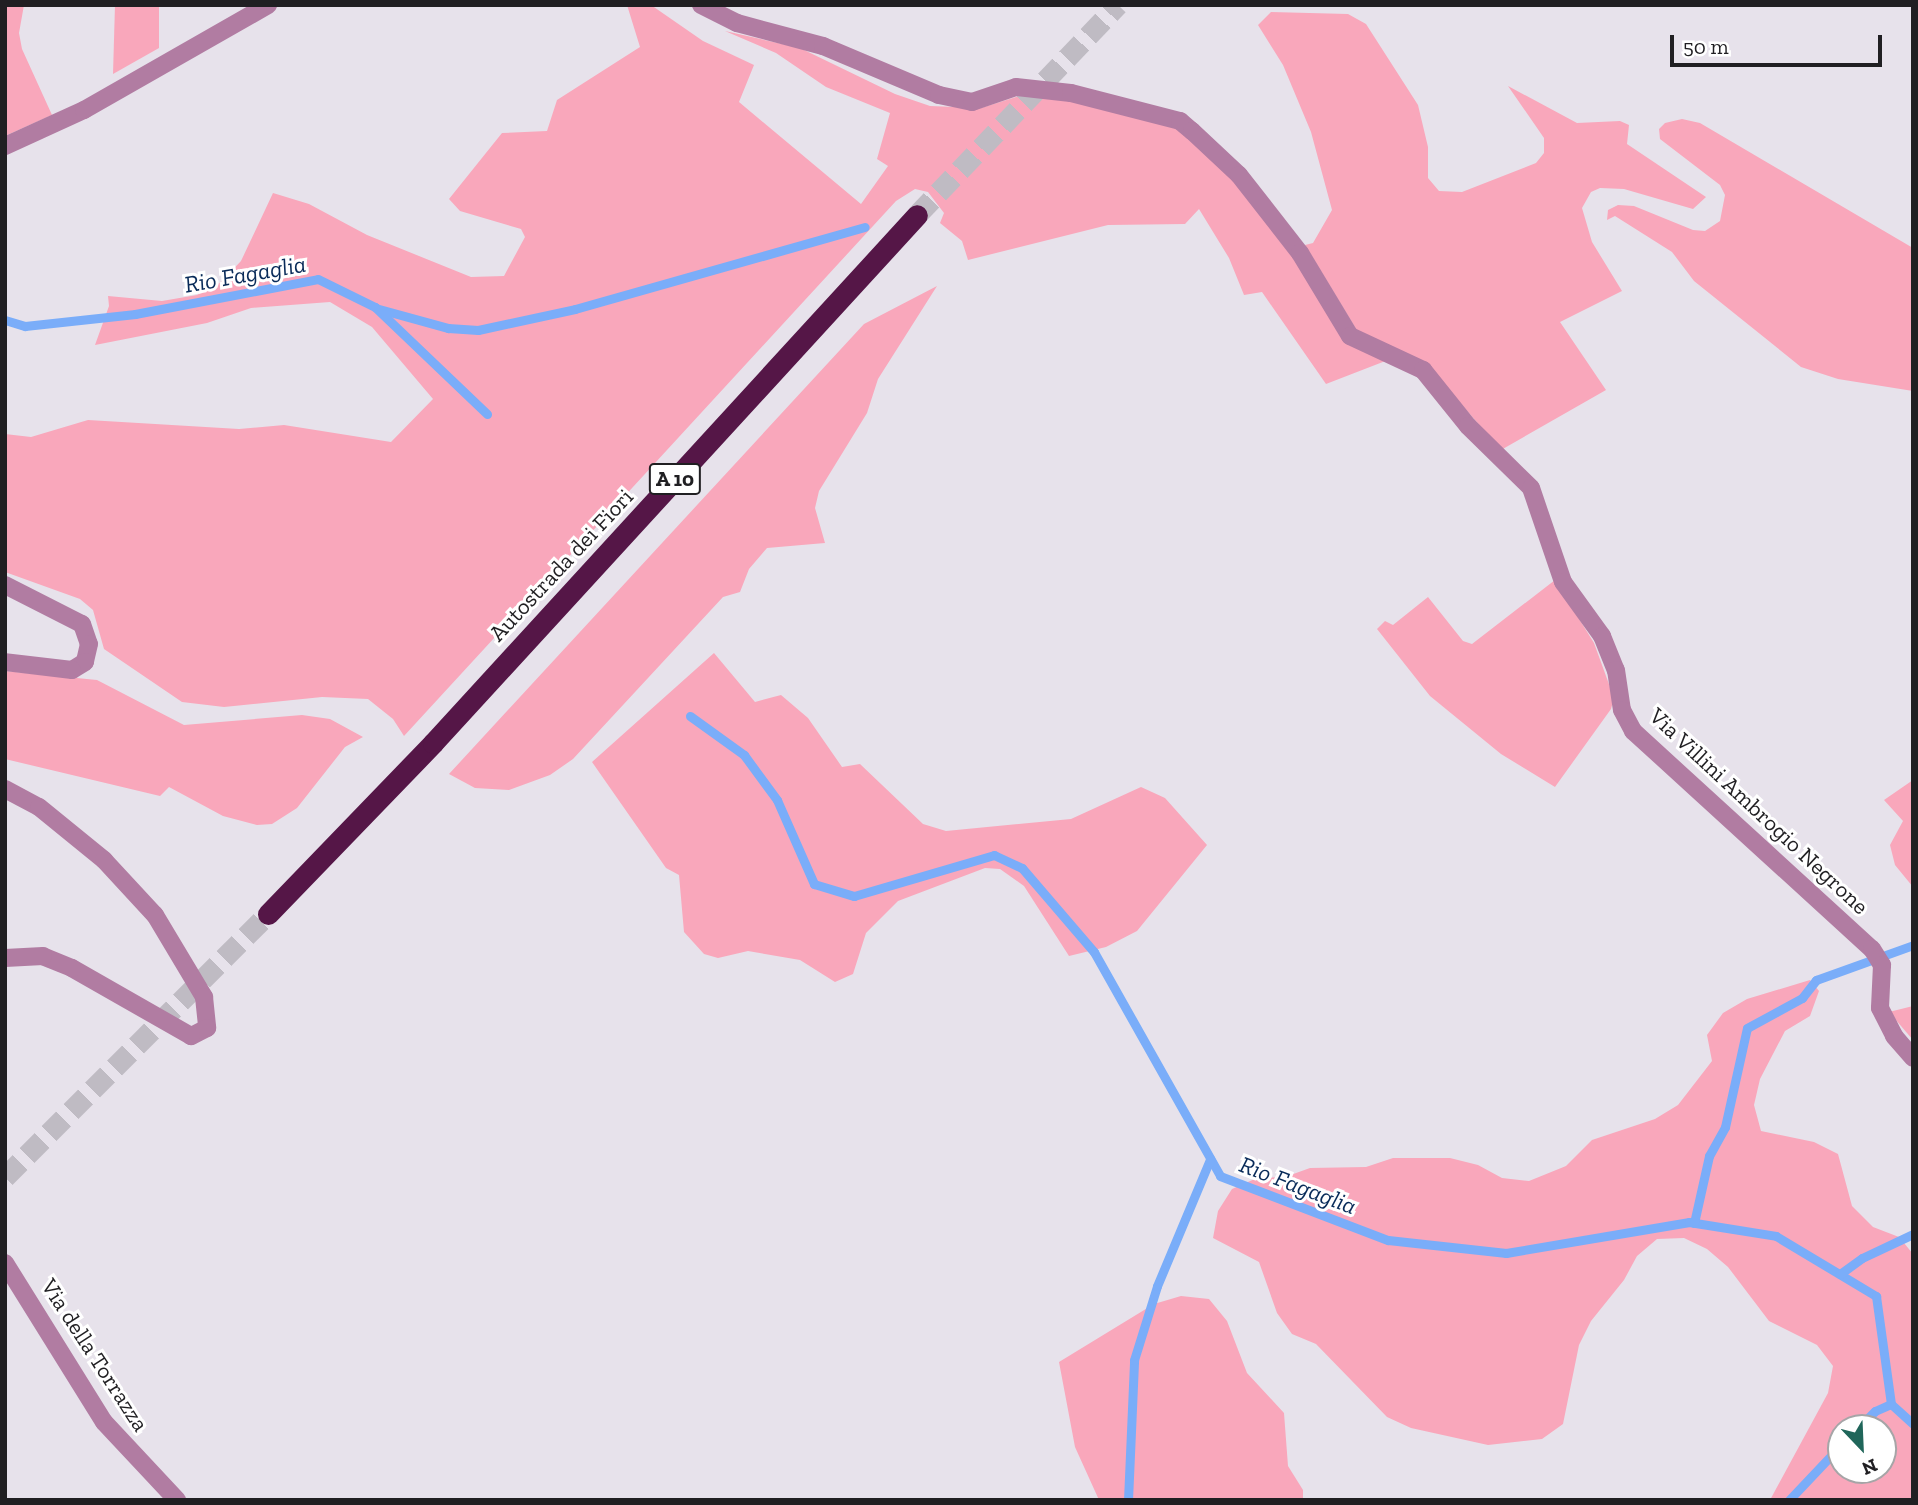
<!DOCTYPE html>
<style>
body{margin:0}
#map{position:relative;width:1918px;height:1505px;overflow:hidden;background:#e7e2eb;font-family:"Zilla Slab",serif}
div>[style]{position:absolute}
.green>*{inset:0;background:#f9a7bb}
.stream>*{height:9px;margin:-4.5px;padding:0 4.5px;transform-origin:4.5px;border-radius:4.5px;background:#7aadf9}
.highway-tunnel>*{height:21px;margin-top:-10.5px;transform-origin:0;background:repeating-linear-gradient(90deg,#bfbbc3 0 21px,transparent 0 31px)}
.street>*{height:18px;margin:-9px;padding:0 9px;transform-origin:9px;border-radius:9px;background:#b17ca2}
.highway>*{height:21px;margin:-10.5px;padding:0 10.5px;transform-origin:10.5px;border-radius:10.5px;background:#551647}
span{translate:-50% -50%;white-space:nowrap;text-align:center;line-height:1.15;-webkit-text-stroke:6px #fff;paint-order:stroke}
.shield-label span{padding:2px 5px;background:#fff;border:2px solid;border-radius:5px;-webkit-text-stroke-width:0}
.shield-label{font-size:21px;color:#201f22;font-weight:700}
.street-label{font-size:23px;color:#201f22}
.water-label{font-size:24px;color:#092b59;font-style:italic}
.frame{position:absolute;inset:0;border:7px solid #201f22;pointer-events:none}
.north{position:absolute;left:1827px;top:1414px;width:70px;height:70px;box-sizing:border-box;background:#fff;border:2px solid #a6a5a7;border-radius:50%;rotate:157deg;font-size:19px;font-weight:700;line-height:28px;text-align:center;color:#201f22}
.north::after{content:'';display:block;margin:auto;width:24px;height:32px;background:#20665a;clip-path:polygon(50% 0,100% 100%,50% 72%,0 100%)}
.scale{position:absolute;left:1670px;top:35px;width:212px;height:32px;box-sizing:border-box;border:4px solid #201f22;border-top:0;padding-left:9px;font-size:21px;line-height:24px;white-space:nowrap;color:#201f22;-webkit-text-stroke:5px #fff;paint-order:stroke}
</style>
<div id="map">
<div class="green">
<i style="clip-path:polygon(5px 5px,24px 5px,19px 33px,22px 49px,52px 115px,5px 136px)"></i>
<i style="clip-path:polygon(115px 5px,159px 5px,159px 48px,113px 74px)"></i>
<i style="clip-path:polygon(627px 5px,651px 5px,703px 41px,754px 65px,739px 102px,861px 204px,888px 166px,877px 159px,890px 113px,826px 87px,776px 53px,725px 31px,800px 48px,895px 94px,930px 106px,981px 108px,1016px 97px,1050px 95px,1172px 124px,1232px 175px,1295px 253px,1320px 300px,1388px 360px,1326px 384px,1262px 292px,1244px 295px,1229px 258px,1199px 209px,1185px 224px,1108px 225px,968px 260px,962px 241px,940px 223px,944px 213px,928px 192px,915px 189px,896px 201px,404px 736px,393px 719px,368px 699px,322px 697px,224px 707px,182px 702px,104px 649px,93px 610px,80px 599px,5px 572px,5px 434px,31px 437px,88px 420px,239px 429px,284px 425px,391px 442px,433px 399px,372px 327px,330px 302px,251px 308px,207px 323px,95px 345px,109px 306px,108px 296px,162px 301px,197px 295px,221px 282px,241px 261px,273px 193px,309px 204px,367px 235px,471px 277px,504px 276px,525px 237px,521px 229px,460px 211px,449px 199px,502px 133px,547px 131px,557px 100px,640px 47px)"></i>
<i style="clip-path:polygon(1271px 12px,1348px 14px,1366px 24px,1418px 105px,1428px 147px,1428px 178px,1439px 191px,1462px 192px,1536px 163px,1544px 153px,1544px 138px,1508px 86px,1577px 123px,1620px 121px,1629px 125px,1627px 144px,1706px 197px,1693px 209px,1624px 189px,1600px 188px,1591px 192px,1582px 208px,1592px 242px,1622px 291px,1560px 322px,1606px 390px,1501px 450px,1429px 367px,1359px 334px,1305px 245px,1313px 243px,1332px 210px,1311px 132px,1283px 65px,1258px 25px)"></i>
<i style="clip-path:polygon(1682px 119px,1700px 123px,1913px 248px,1913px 391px,1838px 379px,1801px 367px,1694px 281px,1672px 252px,1615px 216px,1607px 220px,1608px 210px,1618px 205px,1634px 206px,1693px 230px,1705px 231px,1720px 221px,1725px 195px,1720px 185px,1660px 139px,1659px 129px,1665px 123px)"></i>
<i style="clip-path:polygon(937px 286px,878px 379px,867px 413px,819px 491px,815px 508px,825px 543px,767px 548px,749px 569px,740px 592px,723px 597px,573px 759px,550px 775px,509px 790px,475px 788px,449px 774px,864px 324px)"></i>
<i style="clip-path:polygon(1555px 580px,1594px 643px,1614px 698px,1611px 709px,1555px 787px,1501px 754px,1430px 696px,1377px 629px,1385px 621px,1393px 625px,1428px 597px,1463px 641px,1472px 644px)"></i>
<i style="clip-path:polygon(714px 653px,755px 702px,781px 695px,808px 718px,842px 767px,860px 764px,923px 824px,946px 831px,1071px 819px,1141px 787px,1165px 798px,1207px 845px,1137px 931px,1106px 947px,1069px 956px,1024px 886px,1000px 869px,985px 868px,898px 901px,866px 933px,853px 974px,835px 982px,800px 960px,748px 951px,718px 958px,704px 954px,684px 932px,679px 875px,666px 868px,592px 762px)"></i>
<i style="clip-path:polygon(5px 671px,97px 680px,184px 725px,302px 715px,330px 719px,363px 737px,345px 747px,297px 808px,272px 824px,257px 825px,223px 816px,169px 787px,160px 796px,5px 759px)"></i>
<i style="clip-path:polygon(1913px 780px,1913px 887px,1895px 865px,1890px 845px,1903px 821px,1884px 800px)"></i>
<i style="clip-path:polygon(evenodd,1810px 980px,1819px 991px,1810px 1016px,1785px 1031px,1760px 1079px,1754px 1105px,1761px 1131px,1814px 1142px,1838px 1154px,1852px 1206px,1873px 1227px,1899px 1237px,1913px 1254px,1913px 1500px,1770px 1500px,1828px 1393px,1833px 1366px,1817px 1345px,1769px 1321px,1728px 1267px,1707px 1249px,1684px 1238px,1657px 1239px,1637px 1256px,1624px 1280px,1591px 1321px,1579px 1345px,1563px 1424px,1542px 1439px,1488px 1445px,1411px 1428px,1387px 1417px,1316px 1344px,1292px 1334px,1277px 1313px,1259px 1262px,1213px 1238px,1218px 1211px,1232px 1189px,1257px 1178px,1285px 1177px,1310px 1168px,1366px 1167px,1393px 1158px,1450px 1158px,1478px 1165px,1502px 1178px,1529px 1181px,1566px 1166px,1592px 1140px,1655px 1119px,1678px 1105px,1712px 1061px,1707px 1035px,1723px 1013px,1747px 999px,1810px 980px,1841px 1428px,1883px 1428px,1883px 1470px,1841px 1470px,1841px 1428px)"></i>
<i style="clip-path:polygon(1913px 1006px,1913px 1040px,1889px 1012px)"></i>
<i style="clip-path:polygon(1181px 1296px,1209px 1299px,1227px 1321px,1247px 1373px,1284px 1413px,1288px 1466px,1303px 1490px,1303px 1500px,1099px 1500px,1075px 1447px,1059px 1362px,1154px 1304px)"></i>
</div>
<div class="stream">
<i style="left:379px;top:309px;width:72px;rotate:15.4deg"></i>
<i style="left:448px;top:328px;width:30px;rotate:4deg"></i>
<i style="left:478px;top:330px;width:99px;rotate:-12.2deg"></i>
<i style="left:575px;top:309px;width:301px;rotate:-15.8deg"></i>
<i style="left:5px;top:320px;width:21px;rotate:17deg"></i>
<i style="left:25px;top:326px;width:111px;rotate:-6.2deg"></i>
<i style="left:135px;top:314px;width:186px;rotate:-10.8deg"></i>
<i style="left:318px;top:279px;width:64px;rotate:26.2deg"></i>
<i style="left:375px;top:307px;width:155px;rotate:43.7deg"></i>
<i style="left:690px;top:716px;width:67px;rotate:35.8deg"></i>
<i style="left:744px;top:755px;width:56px;rotate:53.7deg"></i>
<i style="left:777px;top:800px;width:92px;rotate:66.2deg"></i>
<i style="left:814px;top:884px;width:42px;rotate:16.7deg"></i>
<i style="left:854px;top:896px;width:146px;rotate:-16.3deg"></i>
<i style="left:994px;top:855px;width:31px;rotate:25deg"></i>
<i style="left:1022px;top:868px;width:111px;rotate:49.4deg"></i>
<i style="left:1094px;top:952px;width:257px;rotate:60.6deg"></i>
<i style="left:1220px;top:1176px;width:180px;rotate:20.9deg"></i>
<i style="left:1388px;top:1240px;width:119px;rotate:6.3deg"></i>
<i style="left:1506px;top:1253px;width:186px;rotate:-9.6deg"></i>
<i style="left:1689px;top:1222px;width:88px;rotate:9.1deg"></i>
<i style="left:1776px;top:1236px;width:117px;rotate:31deg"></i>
<i style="left:1876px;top:1296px;width:109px;rotate:82.1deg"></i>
<i style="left:1891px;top:1404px;width:30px;rotate:42deg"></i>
<i style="left:1694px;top:1223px;width:69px;rotate:-77.4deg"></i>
<i style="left:1709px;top:1156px;width:33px;rotate:-61deg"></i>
<i style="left:1725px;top:1127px;width:101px;rotate:-77.5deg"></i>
<i style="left:1747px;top:1028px;width:63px;rotate:-28.6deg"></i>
<i style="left:1802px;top:998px;width:23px;rotate:-52deg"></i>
<i style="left:1816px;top:980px;width:103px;rotate:-19.8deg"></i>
<i style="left:1840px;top:1274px;width:27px;rotate:-36deg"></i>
<i style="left:1862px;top:1258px;width:56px;rotate:-25.2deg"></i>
<i style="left:1858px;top:1428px;width:24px;rotate:-45deg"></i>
<i style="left:1875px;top:1411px;width:17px;rotate:-24deg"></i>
<i style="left:1128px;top:1500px;width:140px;rotate:-87.5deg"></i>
<i style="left:1134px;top:1360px;width:77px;rotate:-72.7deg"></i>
<i style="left:1157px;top:1286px;width:138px;rotate:-67.3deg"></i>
<i style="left:1789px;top:1500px;width:76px;rotate:-46.6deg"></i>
</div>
<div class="highway-tunnel">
<i style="left:917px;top:215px;width:291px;rotate:-46.3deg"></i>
<i style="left:5px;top:1177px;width:372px;rotate:-45deg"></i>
</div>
<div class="street">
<i style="left:701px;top:5px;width:40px;rotate:26.6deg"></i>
<i style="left:737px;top:23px;width:89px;rotate:15deg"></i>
<i style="left:823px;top:46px;width:126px;rotate:22.9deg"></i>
<i style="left:939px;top:95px;width:34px;rotate:12deg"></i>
<i style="left:972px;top:102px;width:46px;rotate:-18.8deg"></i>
<i style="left:1016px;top:87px;width:55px;rotate:6.2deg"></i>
<i style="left:1071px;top:93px;width:113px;rotate:14.4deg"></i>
<i style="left:1180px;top:121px;width:16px;rotate:40deg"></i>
<i style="left:1192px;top:131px;width:64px;rotate:43.1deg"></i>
<i style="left:1239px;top:175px;width:99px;rotate:52deg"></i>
<i style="left:1300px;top:253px;width:97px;rotate:58.9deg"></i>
<i style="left:1350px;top:336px;width:81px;rotate:25deg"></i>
<i style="left:1423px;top:370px;width:72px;rotate:51.2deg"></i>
<i style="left:1468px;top:426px;width:88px;rotate:44.5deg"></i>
<i style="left:1531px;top:488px;width:99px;rotate:71.2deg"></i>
<i style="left:1563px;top:582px;width:67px;rotate:54.2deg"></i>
<i style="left:1602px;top:636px;width:37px;rotate:68deg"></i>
<i style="left:1616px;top:670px;width:40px;rotate:81.5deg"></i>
<i style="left:1622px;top:710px;width:24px;rotate:62deg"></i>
<i style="left:1633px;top:731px;width:323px;rotate:42.4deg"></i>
<i style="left:1872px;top:949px;width:19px;rotate:58deg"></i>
<i style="left:1882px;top:965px;width:43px;rotate:92.7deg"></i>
<i style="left:1880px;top:1008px;width:31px;rotate:63deg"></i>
<i style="left:1894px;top:1036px;width:29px;rotate:49deg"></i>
<i style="left:5px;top:146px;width:87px;rotate:-24.5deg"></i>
<i style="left:84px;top:110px;width:212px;rotate:-29.7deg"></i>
<i style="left:5px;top:585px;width:86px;rotate:26.9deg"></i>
<i style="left:82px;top:624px;width:21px;rotate:71deg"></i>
<i style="left:89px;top:644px;width:18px;rotate:103deg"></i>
<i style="left:85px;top:662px;width:15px;rotate:148deg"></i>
<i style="left:72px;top:670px;width:67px;rotate:-173.2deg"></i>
<i style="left:5px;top:789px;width:38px;rotate:28deg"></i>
<i style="left:39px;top:807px;width:84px;rotate:39.2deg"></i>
<i style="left:104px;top:860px;width:75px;rotate:47.2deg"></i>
<i style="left:155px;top:915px;width:96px;rotate:59.1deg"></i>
<i style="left:204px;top:997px;width:31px;rotate:84deg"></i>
<i style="left:207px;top:1028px;width:18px;rotate:153deg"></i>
<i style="left:191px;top:1036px;width:137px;rotate:-150.3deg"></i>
<i style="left:72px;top:968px;width:31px;rotate:-158deg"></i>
<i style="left:43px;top:956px;width:38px;rotate:177deg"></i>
<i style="left:5px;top:1263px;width:187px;rotate:58.1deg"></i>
<i style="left:104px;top:1422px;width:107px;rotate:46.9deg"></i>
</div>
<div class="highway">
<i style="left:268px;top:914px;width:238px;rotate:-46deg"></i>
<i style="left:433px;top:743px;width:716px;rotate:-47.49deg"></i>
</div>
<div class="shield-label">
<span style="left:675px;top:479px">A 10</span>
</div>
<div class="street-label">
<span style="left:561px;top:565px;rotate:-47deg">Autostrada dei Fiori</span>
<span style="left:1759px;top:811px;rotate:43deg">Via Villini Ambrogio Negrone</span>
<span style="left:95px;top:1355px;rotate:57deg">Via della Torrazza</span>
</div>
<div class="water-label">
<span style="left:245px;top:274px;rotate:-10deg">Rio Fagaglia</span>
<span style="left:1298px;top:1185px;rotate:21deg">Rio Fagaglia</span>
</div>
<div class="frame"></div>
<div class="north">N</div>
<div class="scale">50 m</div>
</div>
